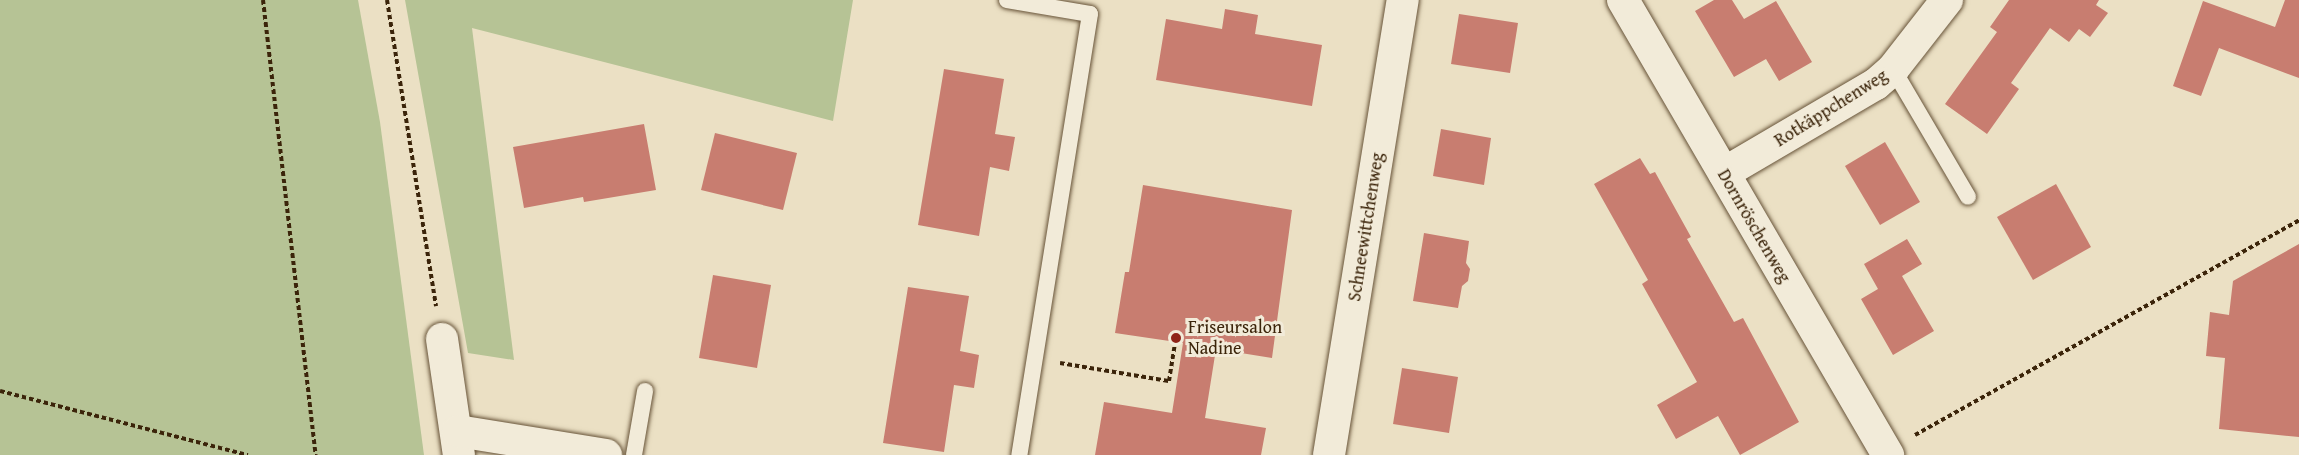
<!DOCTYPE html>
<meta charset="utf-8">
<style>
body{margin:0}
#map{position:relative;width:2299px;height:455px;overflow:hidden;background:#ebe0c4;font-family:"Gentium Book Plus",serif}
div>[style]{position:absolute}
.green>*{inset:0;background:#b6c395}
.building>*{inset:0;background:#c87d70}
.path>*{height:4px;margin-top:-2px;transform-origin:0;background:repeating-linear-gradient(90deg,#3b240a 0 4.5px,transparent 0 7.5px)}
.roads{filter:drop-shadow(0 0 2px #675338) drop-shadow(0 0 2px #675338)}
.lane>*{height:16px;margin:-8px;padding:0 8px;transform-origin:8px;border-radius:8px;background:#f2ebd9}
.street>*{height:32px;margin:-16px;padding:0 16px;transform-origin:16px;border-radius:16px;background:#f2ebd9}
.dots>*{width:16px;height:16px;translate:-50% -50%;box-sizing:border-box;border:3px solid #f2ebd9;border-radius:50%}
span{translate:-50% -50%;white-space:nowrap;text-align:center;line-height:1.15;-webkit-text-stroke:6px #f2ebd9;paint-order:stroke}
.street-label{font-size:18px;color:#3b240a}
.poi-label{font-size:18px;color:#3b240a}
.left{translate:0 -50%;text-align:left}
</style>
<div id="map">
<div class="green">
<i style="clip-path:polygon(0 0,358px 0,380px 122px,424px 455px,0 455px)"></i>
<i style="clip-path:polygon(405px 0,853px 0,833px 121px,472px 28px,514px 360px,468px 353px)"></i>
</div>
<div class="building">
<i style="clip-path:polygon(1714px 0,1732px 0,1744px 19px,1776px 1px,1812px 62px,1779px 81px,1766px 59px,1734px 77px,1695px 11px)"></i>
<i style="clip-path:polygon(2009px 0,2099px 0,2096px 5px,2108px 13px,2090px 37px,2079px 29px,2069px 42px,2050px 28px,2011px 83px,2019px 89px,1987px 134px,1945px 104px,1997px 32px,1990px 27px)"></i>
<i style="clip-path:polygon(2285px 0,2299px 0,2299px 78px,2219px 48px,2201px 96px,2173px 86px,2203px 1px,2275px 27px)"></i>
<i style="clip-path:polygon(1225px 9px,1258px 15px,1255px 34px,1322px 45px,1312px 106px,1156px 80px,1166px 19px,1222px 29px)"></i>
<i style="clip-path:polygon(1459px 14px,1518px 23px,1510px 73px,1451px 64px)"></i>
<i style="clip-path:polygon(944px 69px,1004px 79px,995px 134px,1015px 137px,1009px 171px,990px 167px,979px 236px,918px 225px)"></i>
<i style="clip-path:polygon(644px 124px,656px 190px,584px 202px,583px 197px,524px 208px,513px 147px)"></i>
<i style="clip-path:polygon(1441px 129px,1491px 138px,1484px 185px,1433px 176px)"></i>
<i style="clip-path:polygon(715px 133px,797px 153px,783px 210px,701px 190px)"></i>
<i style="clip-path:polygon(1885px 142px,1920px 202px,1880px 225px,1845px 166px)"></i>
<i style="clip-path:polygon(1640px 158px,1650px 174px,1655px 172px,1691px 237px,1687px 239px,1734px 322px,1743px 318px,1799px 422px,1740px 455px,1718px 416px,1676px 439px,1657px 405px,1697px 382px,1642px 284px,1648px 280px,1594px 184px)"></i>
<i style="clip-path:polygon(2056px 184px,2091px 247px,2033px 280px,1997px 217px)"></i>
<i style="clip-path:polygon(1143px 185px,1292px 210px,1272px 358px,1216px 349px,1205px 418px,1266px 428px,1261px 455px,1095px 455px,1104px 402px,1172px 413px,1183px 343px,1115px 333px,1125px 272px,1129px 272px)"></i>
<i style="clip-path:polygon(1424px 233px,1469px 241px,1466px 263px,1470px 269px,1468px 281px,1462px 286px,1458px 308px,1413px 301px)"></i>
<i style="clip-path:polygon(1907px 239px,1922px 264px,1902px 276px,1934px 331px,1893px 355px,1861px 299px,1878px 289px,1864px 264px)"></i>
<i style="clip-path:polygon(2299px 244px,2299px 437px,2219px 429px,2225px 358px,2206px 356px,2210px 312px,2229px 315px,2233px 281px)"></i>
<i style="clip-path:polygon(713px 275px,771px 285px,757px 368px,699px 358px)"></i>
<i style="clip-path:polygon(908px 287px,969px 296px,960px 351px,979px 355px,974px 388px,954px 385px,944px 452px,883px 443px)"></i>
<i style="clip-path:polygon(1402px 368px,1458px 377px,1449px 433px,1393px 424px)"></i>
</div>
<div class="path">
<i style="left:263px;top:0;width:458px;rotate:83.4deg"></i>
<i style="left:387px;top:0;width:310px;rotate:80.9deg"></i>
<i style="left:1060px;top:363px;width:110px;rotate:9.4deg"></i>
<i style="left:1169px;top:381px;width:39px;rotate:-81deg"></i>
<i style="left:0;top:391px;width:256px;rotate:14.5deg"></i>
<i style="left:1915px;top:435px;width:440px;rotate:-29.2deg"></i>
</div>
<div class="roads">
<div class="lane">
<i style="left:1007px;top:0;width:84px;rotate:9.6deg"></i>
<i style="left:1090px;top:14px;width:447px;rotate:99.1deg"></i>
<i style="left:1893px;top:69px;width:148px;rotate:59.6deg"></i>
<i style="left:634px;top:455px;width:65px;rotate:-80.2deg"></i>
</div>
<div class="street">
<i style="left:1623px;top:0;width:527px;rotate:59.78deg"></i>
<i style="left:1724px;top:173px;width:176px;rotate:-30.4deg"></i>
<i style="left:1876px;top:84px;width:23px;rotate:-41deg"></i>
<i style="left:1893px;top:69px;width:88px;rotate:-52deg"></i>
<i style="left:442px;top:339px;width:117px;rotate:81.7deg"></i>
<i style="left:458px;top:431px;width:150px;rotate:9.2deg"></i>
<i style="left:1329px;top:455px;width:461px;rotate:-80.8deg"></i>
</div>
</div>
<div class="dots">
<i style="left:1176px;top:338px;background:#8f2418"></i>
</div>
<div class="street-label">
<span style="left:1831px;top:108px;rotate:-32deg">Rotkäppchenweg</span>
<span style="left:1754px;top:226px;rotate:60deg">Dornröschenweg</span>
<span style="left:1366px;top:227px;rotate:-81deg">Schneewittchenweg</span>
</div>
<div class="poi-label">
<span class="left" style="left:1188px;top:338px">Friseursalon<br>Nadine</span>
</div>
</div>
